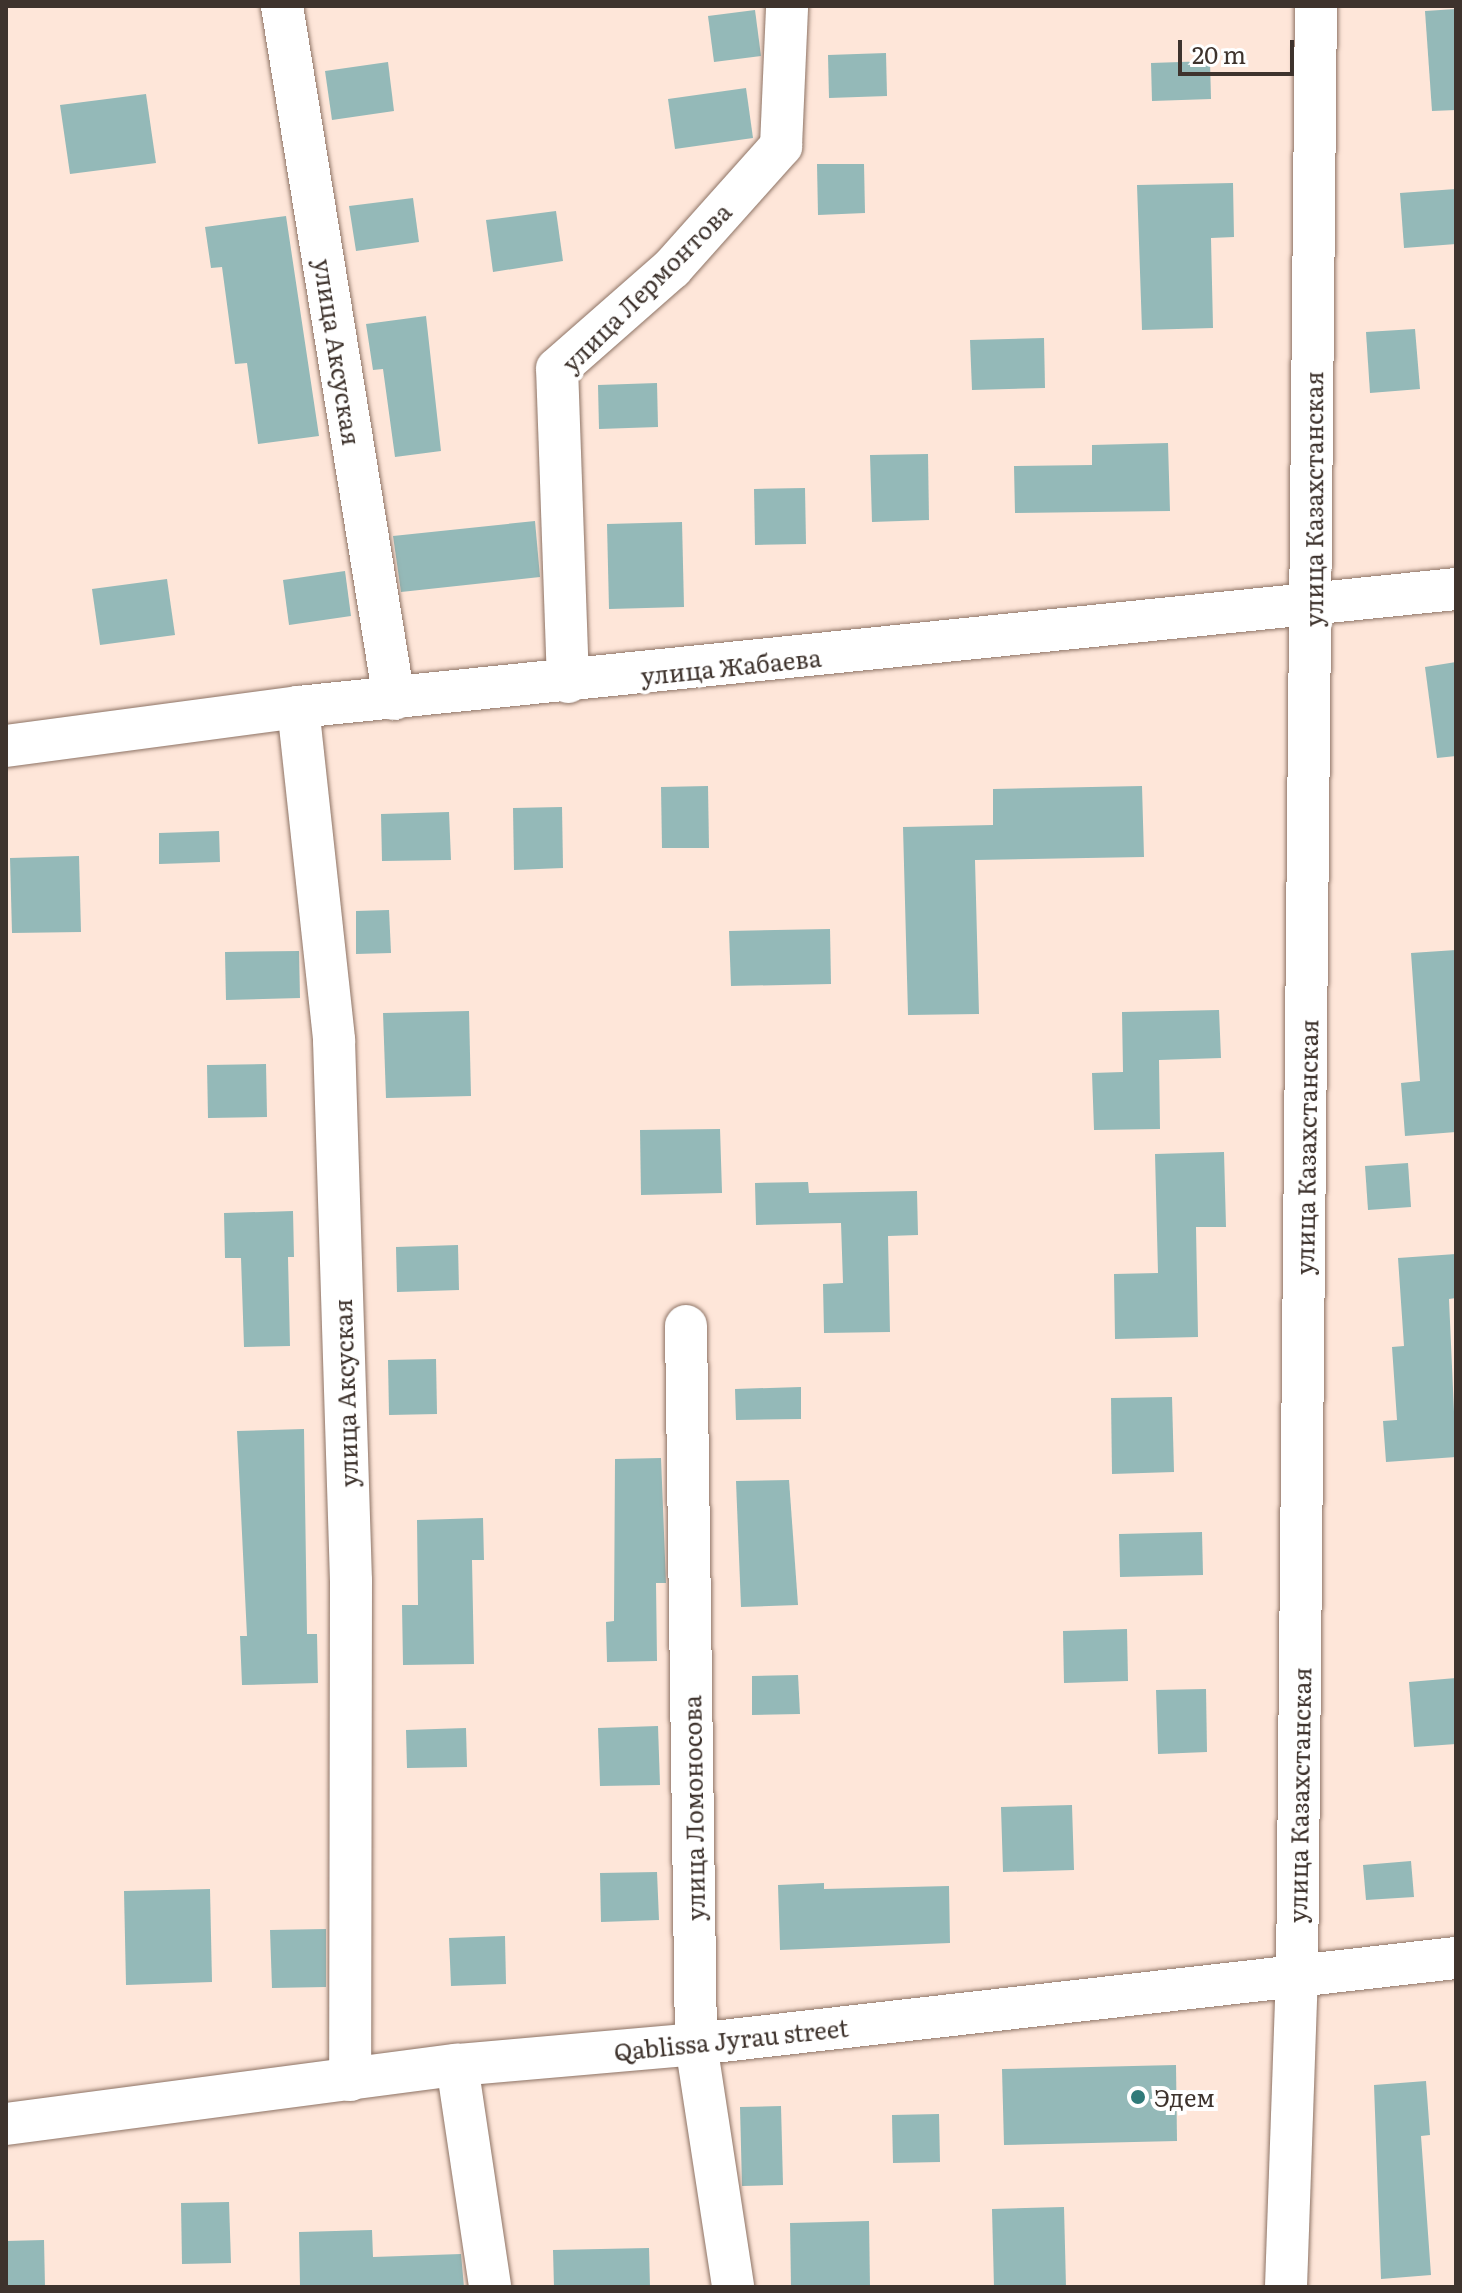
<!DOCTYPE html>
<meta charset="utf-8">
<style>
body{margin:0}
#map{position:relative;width:1462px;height:2293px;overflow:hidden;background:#fee6d9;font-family:Literata,serif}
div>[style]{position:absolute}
.building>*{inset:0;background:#94b9b8}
.roads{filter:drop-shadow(0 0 2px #8d7365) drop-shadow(0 0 2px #8d7365)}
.minor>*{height:42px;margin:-21px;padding:0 21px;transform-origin:21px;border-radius:21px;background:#fff}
.dots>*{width:22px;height:22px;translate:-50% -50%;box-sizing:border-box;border:4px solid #fff;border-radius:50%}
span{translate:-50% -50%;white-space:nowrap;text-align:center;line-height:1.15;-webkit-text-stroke:8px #fff;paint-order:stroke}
.street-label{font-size:24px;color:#3e332d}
.poi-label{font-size:24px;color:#3e332d}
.left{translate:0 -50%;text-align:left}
.frame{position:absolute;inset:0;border:8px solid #3e332d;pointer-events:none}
.scale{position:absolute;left:1178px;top:40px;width:116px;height:36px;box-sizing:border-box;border:4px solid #3e332d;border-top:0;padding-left:10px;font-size:24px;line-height:28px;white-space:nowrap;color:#3e332d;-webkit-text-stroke:6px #fff;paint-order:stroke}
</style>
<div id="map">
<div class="building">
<i style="clip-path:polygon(1456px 9px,1456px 110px,1432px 111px,1425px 11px)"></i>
<i style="clip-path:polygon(755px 10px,761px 56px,714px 62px,708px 16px)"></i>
<i style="clip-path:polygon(886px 53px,887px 96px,829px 98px,828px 55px)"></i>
<i style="clip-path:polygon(1210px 61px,1211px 99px,1152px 101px,1151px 63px)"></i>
<i style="clip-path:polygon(388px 62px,394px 111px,332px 120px,325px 71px)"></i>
<i style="clip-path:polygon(746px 88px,753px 138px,675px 149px,668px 99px)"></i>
<i style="clip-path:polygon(146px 94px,156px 163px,70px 174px,60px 105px)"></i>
<i style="clip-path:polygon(817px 164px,864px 164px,865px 213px,818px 215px)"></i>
<i style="clip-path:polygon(1233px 183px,1234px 237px,1211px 238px,1213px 328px,1142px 330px,1137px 185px)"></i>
<i style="clip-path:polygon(1456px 189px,1456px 244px,1404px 248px,1400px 193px)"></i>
<i style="clip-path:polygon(413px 198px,419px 242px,356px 251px,349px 206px)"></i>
<i style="clip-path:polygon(556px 211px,563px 261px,493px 272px,486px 220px)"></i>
<i style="clip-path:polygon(286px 216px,319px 436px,258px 444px,247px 363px,235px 364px,222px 267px,211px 268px,205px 227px)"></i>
<i style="clip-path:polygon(426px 316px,441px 451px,395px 457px,383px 369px,373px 370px,366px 324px)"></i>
<i style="clip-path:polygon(1415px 329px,1420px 389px,1370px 393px,1366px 332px)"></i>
<i style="clip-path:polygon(1044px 338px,1045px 388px,972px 390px,970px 340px)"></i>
<i style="clip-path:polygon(657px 383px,658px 427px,599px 429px,598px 385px)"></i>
<i style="clip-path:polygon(1168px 443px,1170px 511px,1015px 513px,1014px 466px,1092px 465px,1092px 445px)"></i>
<i style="clip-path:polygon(928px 454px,929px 520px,872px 522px,870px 455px)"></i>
<i style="clip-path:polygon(805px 488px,806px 544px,755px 545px,754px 489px)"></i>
<i style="clip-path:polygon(535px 521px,540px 577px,401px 592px,393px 536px)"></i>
<i style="clip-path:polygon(682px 522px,684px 607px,609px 609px,607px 524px)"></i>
<i style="clip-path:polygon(345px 571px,351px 616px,289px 625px,283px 580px)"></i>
<i style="clip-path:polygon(167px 579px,175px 635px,100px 645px,92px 589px)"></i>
<i style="clip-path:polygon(1456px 662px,1456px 756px,1437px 758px,1425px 667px)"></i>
<i style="clip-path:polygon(708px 786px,709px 848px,662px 848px,661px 787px)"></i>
<i style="clip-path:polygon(1142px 786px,1144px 857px,975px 860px,979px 1014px,908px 1015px,903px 827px,993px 825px,993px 789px)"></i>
<i style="clip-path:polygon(562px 807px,563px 868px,514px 870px,513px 808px)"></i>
<i style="clip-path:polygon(449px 812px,451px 860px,382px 861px,381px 814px)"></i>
<i style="clip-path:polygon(219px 831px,220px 862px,159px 864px,159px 833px)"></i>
<i style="clip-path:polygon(79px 856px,81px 932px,12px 933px,10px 858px)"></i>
<i style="clip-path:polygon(389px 910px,391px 953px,356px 954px,356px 911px)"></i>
<i style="clip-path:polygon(830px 929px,831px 984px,731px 986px,729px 931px)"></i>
<i style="clip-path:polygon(1456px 950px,1456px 1132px,1405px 1136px,1401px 1083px,1420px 1081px,1411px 953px)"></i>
<i style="clip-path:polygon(299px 951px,300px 998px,226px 1000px,225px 952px)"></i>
<i style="clip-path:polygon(1219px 1010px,1221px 1058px,1159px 1060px,1160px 1129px,1094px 1130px,1092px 1073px,1123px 1072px,1122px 1012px)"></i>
<i style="clip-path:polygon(469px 1011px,471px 1096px,386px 1098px,383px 1013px)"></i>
<i style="clip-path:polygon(266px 1064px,267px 1117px,208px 1118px,207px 1065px)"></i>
<i style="clip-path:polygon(720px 1129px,722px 1193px,641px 1195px,640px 1130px)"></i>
<i style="clip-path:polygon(1224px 1152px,1226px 1227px,1196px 1227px,1198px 1337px,1115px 1339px,1114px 1274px,1158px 1273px,1155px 1154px)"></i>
<i style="clip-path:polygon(1408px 1163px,1411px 1207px,1368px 1210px,1365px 1166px)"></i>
<i style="clip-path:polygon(808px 1182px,809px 1193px,917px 1191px,918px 1235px,888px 1236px,890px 1332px,824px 1333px,823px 1284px,843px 1283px,841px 1223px,756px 1225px,755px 1183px)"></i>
<i style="clip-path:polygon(293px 1211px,294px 1257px,288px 1257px,290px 1346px,244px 1347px,241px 1258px,225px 1258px,224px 1213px)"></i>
<i style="clip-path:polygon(458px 1245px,459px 1290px,397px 1292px,396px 1247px)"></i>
<i style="clip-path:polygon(1456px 1254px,1456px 1298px,1449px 1299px,1456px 1457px,1386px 1462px,1383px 1421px,1397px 1420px,1392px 1347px,1404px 1346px,1398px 1258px)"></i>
<i style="clip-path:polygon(436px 1359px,437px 1414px,389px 1415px,388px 1360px)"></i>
<i style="clip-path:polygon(801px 1387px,801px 1419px,736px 1420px,735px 1389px)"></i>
<i style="clip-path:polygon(1172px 1397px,1174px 1472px,1112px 1474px,1111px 1398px)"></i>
<i style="clip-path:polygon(304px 1429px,307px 1634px,317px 1634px,318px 1683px,242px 1685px,240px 1636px,247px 1636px,237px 1431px)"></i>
<i style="clip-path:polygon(661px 1458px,666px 1583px,656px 1583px,657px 1661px,607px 1662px,606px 1622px,614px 1621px,615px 1459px)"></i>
<i style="clip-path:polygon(789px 1480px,798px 1605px,741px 1607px,736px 1481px)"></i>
<i style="clip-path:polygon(483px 1518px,484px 1560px,472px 1560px,474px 1664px,403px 1665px,402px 1605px,418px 1605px,417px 1520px)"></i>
<i style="clip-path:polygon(1202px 1532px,1203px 1575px,1120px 1577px,1119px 1534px)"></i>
<i style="clip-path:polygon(1127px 1629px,1128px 1681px,1064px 1683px,1063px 1631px)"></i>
<i style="clip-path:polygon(798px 1675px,800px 1714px,752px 1715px,752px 1676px)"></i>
<i style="clip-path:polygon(1456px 1678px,1456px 1744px,1414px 1747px,1409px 1682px)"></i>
<i style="clip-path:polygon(1206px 1689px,1207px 1752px,1158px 1754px,1156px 1690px)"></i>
<i style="clip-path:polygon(658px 1726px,660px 1785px,600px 1786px,598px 1728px)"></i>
<i style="clip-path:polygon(466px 1728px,467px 1767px,407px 1768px,406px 1730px)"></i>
<i style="clip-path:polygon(1072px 1805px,1074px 1870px,1003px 1872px,1001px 1807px)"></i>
<i style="clip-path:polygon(1411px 1861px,1414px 1897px,1366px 1900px,1363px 1865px)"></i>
<i style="clip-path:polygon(657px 1872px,659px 1920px,601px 1922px,600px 1873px)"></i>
<i style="clip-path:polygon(824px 1883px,824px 1889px,949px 1886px,950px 1943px,780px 1950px,778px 1885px)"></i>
<i style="clip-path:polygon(210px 1889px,212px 1982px,126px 1985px,124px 1891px)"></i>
<i style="clip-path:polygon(326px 1929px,326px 1987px,272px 1988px,270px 1930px)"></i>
<i style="clip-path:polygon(505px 1936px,506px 1984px,451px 1986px,449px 1938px)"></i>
<i style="clip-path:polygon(1176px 2065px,1177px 2141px,1004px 2145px,1002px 2069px)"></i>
<i style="clip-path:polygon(1426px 2081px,1430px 2135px,1421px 2136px,1431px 2275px,1381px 2279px,1374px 2085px)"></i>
<i style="clip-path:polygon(781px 2106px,783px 2185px,742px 2186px,740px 2107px)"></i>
<i style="clip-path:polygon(939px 2114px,940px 2162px,893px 2163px,892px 2115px)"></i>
<i style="clip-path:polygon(229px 2202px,231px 2263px,182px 2264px,181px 2203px)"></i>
<i style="clip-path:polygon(1064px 2207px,1066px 2287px,994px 2287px,992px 2209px)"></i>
<i style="clip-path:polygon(869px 2221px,870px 2287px,791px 2287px,790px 2223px)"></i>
<i style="clip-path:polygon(372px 2230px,373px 2257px,461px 2254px,464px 2287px,300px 2287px,299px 2232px)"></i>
<i style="clip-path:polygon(44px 2240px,45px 2287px,6px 2287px,6px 2241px)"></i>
<i style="clip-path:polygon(649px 2248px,650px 2287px,554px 2287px,553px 2250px)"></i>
</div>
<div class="roads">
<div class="minor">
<i style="left:282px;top:6px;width:702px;rotate:80.82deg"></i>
<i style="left:568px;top:682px;width:313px;rotate:-92deg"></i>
<i style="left:557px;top:369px;width:153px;rotate:-41.3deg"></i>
<i style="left:672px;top:268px;width:164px;rotate:-48.2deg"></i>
<i style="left:781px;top:146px;width:140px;rotate:-87.5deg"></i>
<i style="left:298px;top:707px;width:335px;rotate:83.8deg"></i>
<i style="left:334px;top:1040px;width:541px;rotate:88.2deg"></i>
<i style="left:351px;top:1581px;width:499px;rotate:90.1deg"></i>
<i style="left:6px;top:746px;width:295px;rotate:-7.6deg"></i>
<i style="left:298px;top:707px;width:1164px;rotate:-5.82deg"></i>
<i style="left:686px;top:1326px;width:718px;rotate:89.2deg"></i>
<i style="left:696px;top:2044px;width:246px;rotate:81.3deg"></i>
<i style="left:457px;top:2065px;width:224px;rotate:81.5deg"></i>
<i style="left:6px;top:2124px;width:455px;rotate:-7.5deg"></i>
<i style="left:457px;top:2065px;width:240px;rotate:-5deg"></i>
<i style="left:696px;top:2044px;width:765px;rotate:-6.46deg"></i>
<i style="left:1286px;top:2287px;width:310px;rotate:-88deg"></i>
<i style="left:1297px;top:1977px;width:1971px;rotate:-89.45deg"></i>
</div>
</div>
<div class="dots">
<i style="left:1138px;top:2097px;background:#307a79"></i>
</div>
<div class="street-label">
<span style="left:646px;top:287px;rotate:-45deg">улица Лермонтова</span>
<span style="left:338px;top:352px;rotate:81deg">улица Аксуская</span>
<span style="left:1313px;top:499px;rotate:-90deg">улица Казахстанская</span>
<span style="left:731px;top:666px;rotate:-6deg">улица Жабаева</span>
<span style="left:1306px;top:1147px;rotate:-89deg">улица Казахстанская</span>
<span style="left:345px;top:1393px;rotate:-92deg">улица Аксуская</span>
<span style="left:1299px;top:1795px;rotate:-89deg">улица Казахстанская</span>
<span style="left:693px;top:1808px;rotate:-91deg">улица Ломоносова</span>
<span style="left:731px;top:2039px;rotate:-6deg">Qablissa Jyrau street</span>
</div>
<div class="poi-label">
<span class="left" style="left:1154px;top:2097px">Эдем</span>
</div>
<div class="frame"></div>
<div class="scale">20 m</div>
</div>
